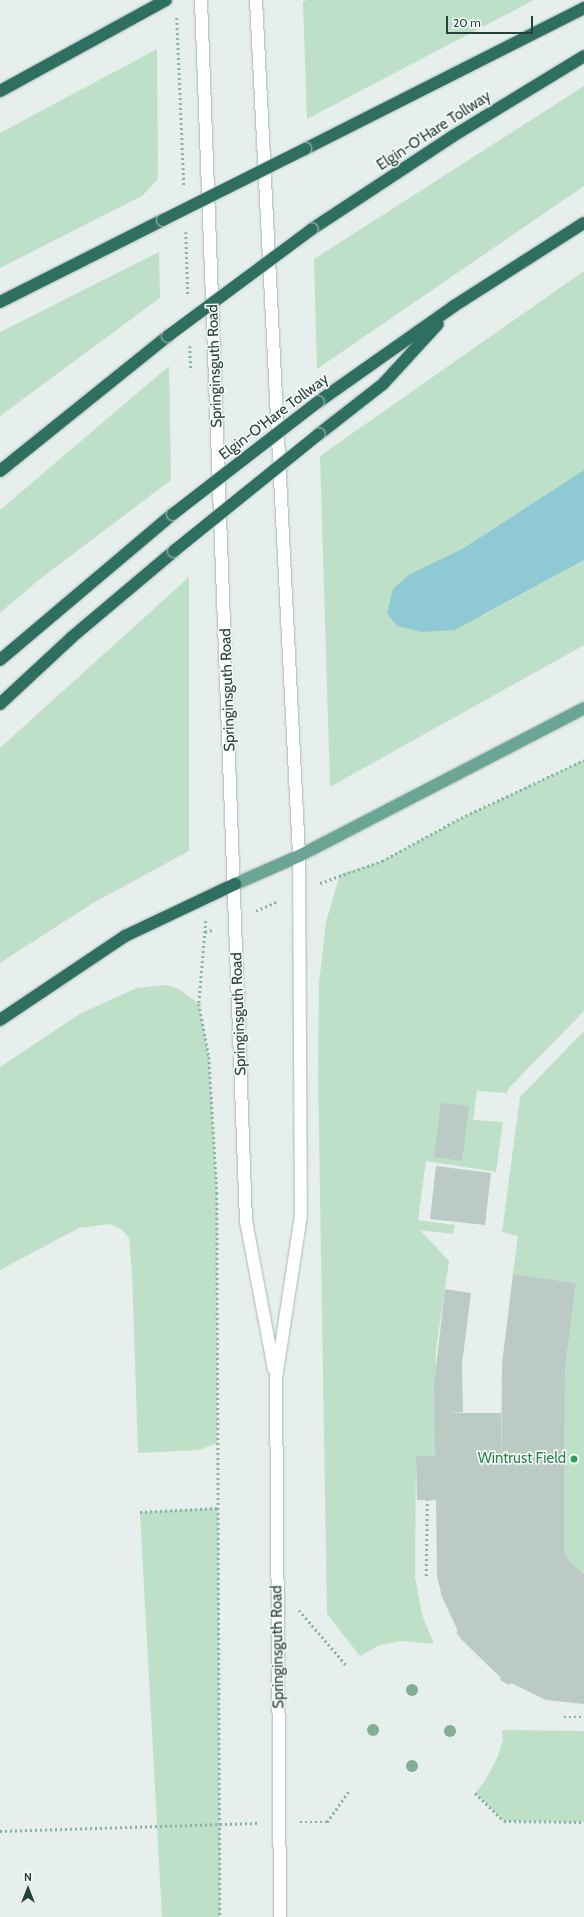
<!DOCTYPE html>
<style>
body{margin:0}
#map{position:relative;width:584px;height:1917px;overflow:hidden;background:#e6efeb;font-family:Cabin,sans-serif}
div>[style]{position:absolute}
.green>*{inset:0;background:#bfe0c8}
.water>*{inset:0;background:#8ec9d4}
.building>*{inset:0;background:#bbcac4}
.path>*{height:2.5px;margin-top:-1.25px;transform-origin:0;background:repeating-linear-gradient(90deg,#86b3a5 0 2px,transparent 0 5px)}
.roads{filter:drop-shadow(0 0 1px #a8b8b2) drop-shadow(0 0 1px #a8b8b2)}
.minor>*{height:12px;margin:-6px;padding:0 6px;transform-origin:6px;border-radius:6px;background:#fff}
.major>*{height:12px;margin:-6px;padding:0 6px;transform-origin:6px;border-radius:6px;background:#6aa596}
.highway>*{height:12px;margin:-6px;padding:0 6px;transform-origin:6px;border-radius:6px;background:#2f6f62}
.bridges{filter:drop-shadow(0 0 1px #c2cac8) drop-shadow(0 0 1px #c2cac8)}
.highway-bridge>*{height:12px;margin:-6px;padding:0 6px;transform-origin:6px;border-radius:6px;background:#2f6f62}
.trees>*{width:12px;height:12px;margin:-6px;border-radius:50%;background:#80af93}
.dots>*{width:11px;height:11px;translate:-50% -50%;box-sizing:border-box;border:2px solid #f7fbf9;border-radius:50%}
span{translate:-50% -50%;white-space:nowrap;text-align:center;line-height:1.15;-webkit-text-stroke:3px #f7fbf9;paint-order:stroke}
.street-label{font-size:15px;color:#24423a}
.leisure-label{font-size:15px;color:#27864d}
.right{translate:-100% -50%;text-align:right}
.north{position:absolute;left:8px;top:1869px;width:40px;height:40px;-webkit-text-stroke:3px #f7fbf9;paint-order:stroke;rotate:0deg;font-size:11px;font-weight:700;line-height:16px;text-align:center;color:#24423a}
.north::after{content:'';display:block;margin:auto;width:14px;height:18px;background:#24423a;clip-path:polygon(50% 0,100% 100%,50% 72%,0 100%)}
.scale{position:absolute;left:446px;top:16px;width:87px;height:18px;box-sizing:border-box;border:2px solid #24423a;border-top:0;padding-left:5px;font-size:12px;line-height:14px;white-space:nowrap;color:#24423a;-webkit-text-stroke:3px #f7fbf9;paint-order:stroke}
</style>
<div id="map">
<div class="green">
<i style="clip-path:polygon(306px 0,534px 0,307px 119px,303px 2px)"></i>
<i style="clip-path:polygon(157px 49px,158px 179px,142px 196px,0 268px,0 133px)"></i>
<i style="clip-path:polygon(584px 86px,584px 186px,317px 369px,314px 259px)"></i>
<i style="clip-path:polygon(159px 252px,160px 298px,0 416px,0 332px)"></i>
<i style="clip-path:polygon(584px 271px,584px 470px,462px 549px,410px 574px,482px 616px,584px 560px,584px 645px,330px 787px,320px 456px)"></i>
<i style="clip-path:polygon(169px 366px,171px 480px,40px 579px,0 613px,0 510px)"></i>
<i style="clip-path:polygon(189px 577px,189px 851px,93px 903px,0 963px,0 748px)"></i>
<i style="clip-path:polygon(584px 760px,584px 1011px,508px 1089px,507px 1093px,477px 1091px,473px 1120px,503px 1122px,496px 1172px,426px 1161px,418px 1220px,455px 1225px,453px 1234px,420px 1230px,449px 1261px,436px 1350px,435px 1456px,416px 1456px,415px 1576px,422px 1615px,434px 1644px,401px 1641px,380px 1645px,360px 1656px,327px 1614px,318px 1073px,319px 983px,326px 922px,340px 874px,382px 861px,461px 818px)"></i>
<i style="clip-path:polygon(165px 985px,179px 989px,199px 1004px,209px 1057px,217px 1193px,217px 1443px,199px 1450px,138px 1453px,132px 1272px,129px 1238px,121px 1229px,110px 1224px,79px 1228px,0 1270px,0 1067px,81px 1013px,137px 988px)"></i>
<i style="clip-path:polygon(584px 1031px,584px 1574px,570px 1562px,564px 1550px,565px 1369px,576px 1283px,513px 1274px,518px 1236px,502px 1232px,520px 1097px)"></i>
<i style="clip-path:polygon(218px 1508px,220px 1917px,162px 1917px,140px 1512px)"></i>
<i style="clip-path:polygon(502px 1730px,584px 1731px,584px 1822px,504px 1821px,475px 1793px,485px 1781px,498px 1756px,503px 1740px)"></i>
</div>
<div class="water">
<i style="clip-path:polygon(584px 470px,584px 560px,455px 630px,422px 632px,397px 626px,387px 613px,393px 589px,410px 574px,462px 549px)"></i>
</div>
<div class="building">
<i style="clip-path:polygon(441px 1103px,469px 1106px,462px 1161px,434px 1157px)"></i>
<i style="clip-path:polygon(436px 1166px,491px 1173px,485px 1225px,430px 1219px)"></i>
<i style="clip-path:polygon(513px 1274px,576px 1283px,565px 1369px,564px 1550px,570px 1562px,584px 1574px,584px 1704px,546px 1700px,511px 1683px,509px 1685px,500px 1680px,501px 1678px,462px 1640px,456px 1632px,458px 1631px,442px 1597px,437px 1576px,436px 1500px,417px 1500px,416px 1456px,435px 1456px,434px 1385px,445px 1289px,471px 1293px,462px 1364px,463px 1412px,448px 1413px,501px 1413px,501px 1482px,502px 1364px)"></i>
</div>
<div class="path">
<i style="left:177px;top:18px;width:169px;rotate:87.6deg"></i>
<i style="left:186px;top:232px;width:63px;rotate:88.2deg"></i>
<i style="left:190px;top:346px;width:25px;rotate:88deg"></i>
<i style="left:320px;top:883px;width:66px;rotate:-19.5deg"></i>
<i style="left:382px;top:861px;width:90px;rotate:-28.6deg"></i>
<i style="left:461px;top:818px;width:136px;rotate:-25.2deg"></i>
<i style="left:256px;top:911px;width:24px;rotate:-24deg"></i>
<i style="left:206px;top:921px;width:83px;rotate:94.8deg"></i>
<i style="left:199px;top:1004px;width:54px;rotate:79.3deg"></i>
<i style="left:209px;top:1057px;width:136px;rotate:86.6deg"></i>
<i style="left:217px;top:1193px;width:724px;rotate:89.76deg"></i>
<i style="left:205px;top:932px;width:9px;rotate:-18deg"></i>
<i style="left:140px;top:1512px;width:78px;rotate:-2.9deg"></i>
<i style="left:426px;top:1576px;width:76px;rotate:-89.2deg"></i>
<i style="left:299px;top:1610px;width:74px;rotate:49.4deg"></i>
<i style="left:564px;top:1717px;width:20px"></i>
<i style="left:475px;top:1793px;width:40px;rotate:44deg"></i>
<i style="left:504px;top:1821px;width:80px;rotate:0.7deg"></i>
<i style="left:300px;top:1822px;width:27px"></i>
<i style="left:327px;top:1822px;width:37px;rotate:-55deg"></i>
<i style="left:0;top:1831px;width:259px;rotate:-1.8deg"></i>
</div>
<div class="roads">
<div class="minor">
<i style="left:201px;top:0;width:1222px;rotate:87.89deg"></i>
<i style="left:246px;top:1221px;width:151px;rotate:79.3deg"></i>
<i style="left:256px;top:0;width:857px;rotate:87.12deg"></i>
<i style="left:299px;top:856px;width:359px;rotate:89.7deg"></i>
<i style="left:301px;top:1215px;width:165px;rotate:98.7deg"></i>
<i style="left:276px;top:1378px;width:539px;rotate:89.57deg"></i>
</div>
<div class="major">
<i style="left:235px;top:884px;width:70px;rotate:-23.6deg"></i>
<i style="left:299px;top:856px;width:321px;rotate:-27.4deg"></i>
</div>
<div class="highway">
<i style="left:0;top:91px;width:189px;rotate:-28.7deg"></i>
<i style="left:305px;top:149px;width:313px;rotate:-26.8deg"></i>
<i style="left:312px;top:229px;width:169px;rotate:-33.4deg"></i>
<i style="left:453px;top:136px;width:153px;rotate:-31.4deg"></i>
<i style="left:0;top:302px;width:182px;rotate:-26.7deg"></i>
<i style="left:318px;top:402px;width:166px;rotate:-35.2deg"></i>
<i style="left:454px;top:306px;width:154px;rotate:-32.6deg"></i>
<i style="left:319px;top:434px;width:81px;rotate:-38deg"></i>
<i style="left:383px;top:384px;width:81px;rotate:-47.5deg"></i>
<i style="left:0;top:471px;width:216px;rotate:-38.8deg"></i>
<i style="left:0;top:660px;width:226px;rotate:-40.2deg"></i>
<i style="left:0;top:704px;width:98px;rotate:-42.9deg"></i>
<i style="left:72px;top:637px;width:133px;rotate:-40.1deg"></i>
<i style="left:0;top:1020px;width:151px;rotate:-33.9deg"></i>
<i style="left:125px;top:936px;width:122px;rotate:-25.3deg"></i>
</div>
</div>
<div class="bridges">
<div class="highway-bridge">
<i style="left:163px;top:220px;width:159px;rotate:-26.6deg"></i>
<i style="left:168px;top:336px;width:179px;rotate:-36.6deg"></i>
<i style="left:173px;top:514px;width:183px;rotate:-37.7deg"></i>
<i style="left:174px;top:551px;width:186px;rotate:-38.9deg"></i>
</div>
</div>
<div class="trees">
<i style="left:412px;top:1690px"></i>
<i style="left:373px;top:1730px"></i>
<i style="left:450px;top:1731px"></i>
<i style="left:412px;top:1766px"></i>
</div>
<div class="dots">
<i style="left:574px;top:1459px;background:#2e9e5b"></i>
</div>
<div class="street-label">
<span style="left:434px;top:131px;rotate:-33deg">Elgin-O'Hare Tollway</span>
<span style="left:215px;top:366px;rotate:-92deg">Springinsguth Road</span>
<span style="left:274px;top:417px;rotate:-37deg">Elgin-O'Hare Tollway</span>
<span style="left:228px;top:690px;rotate:-92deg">Springinsguth Road</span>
<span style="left:239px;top:1014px;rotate:-92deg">Springinsguth Road</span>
<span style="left:278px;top:1647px;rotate:-91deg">Springinsguth Road</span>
</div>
<div class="leisure-label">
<span class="right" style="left:566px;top:1459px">Wintrust Field</span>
</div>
<div class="north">N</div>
<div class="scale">20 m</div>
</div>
